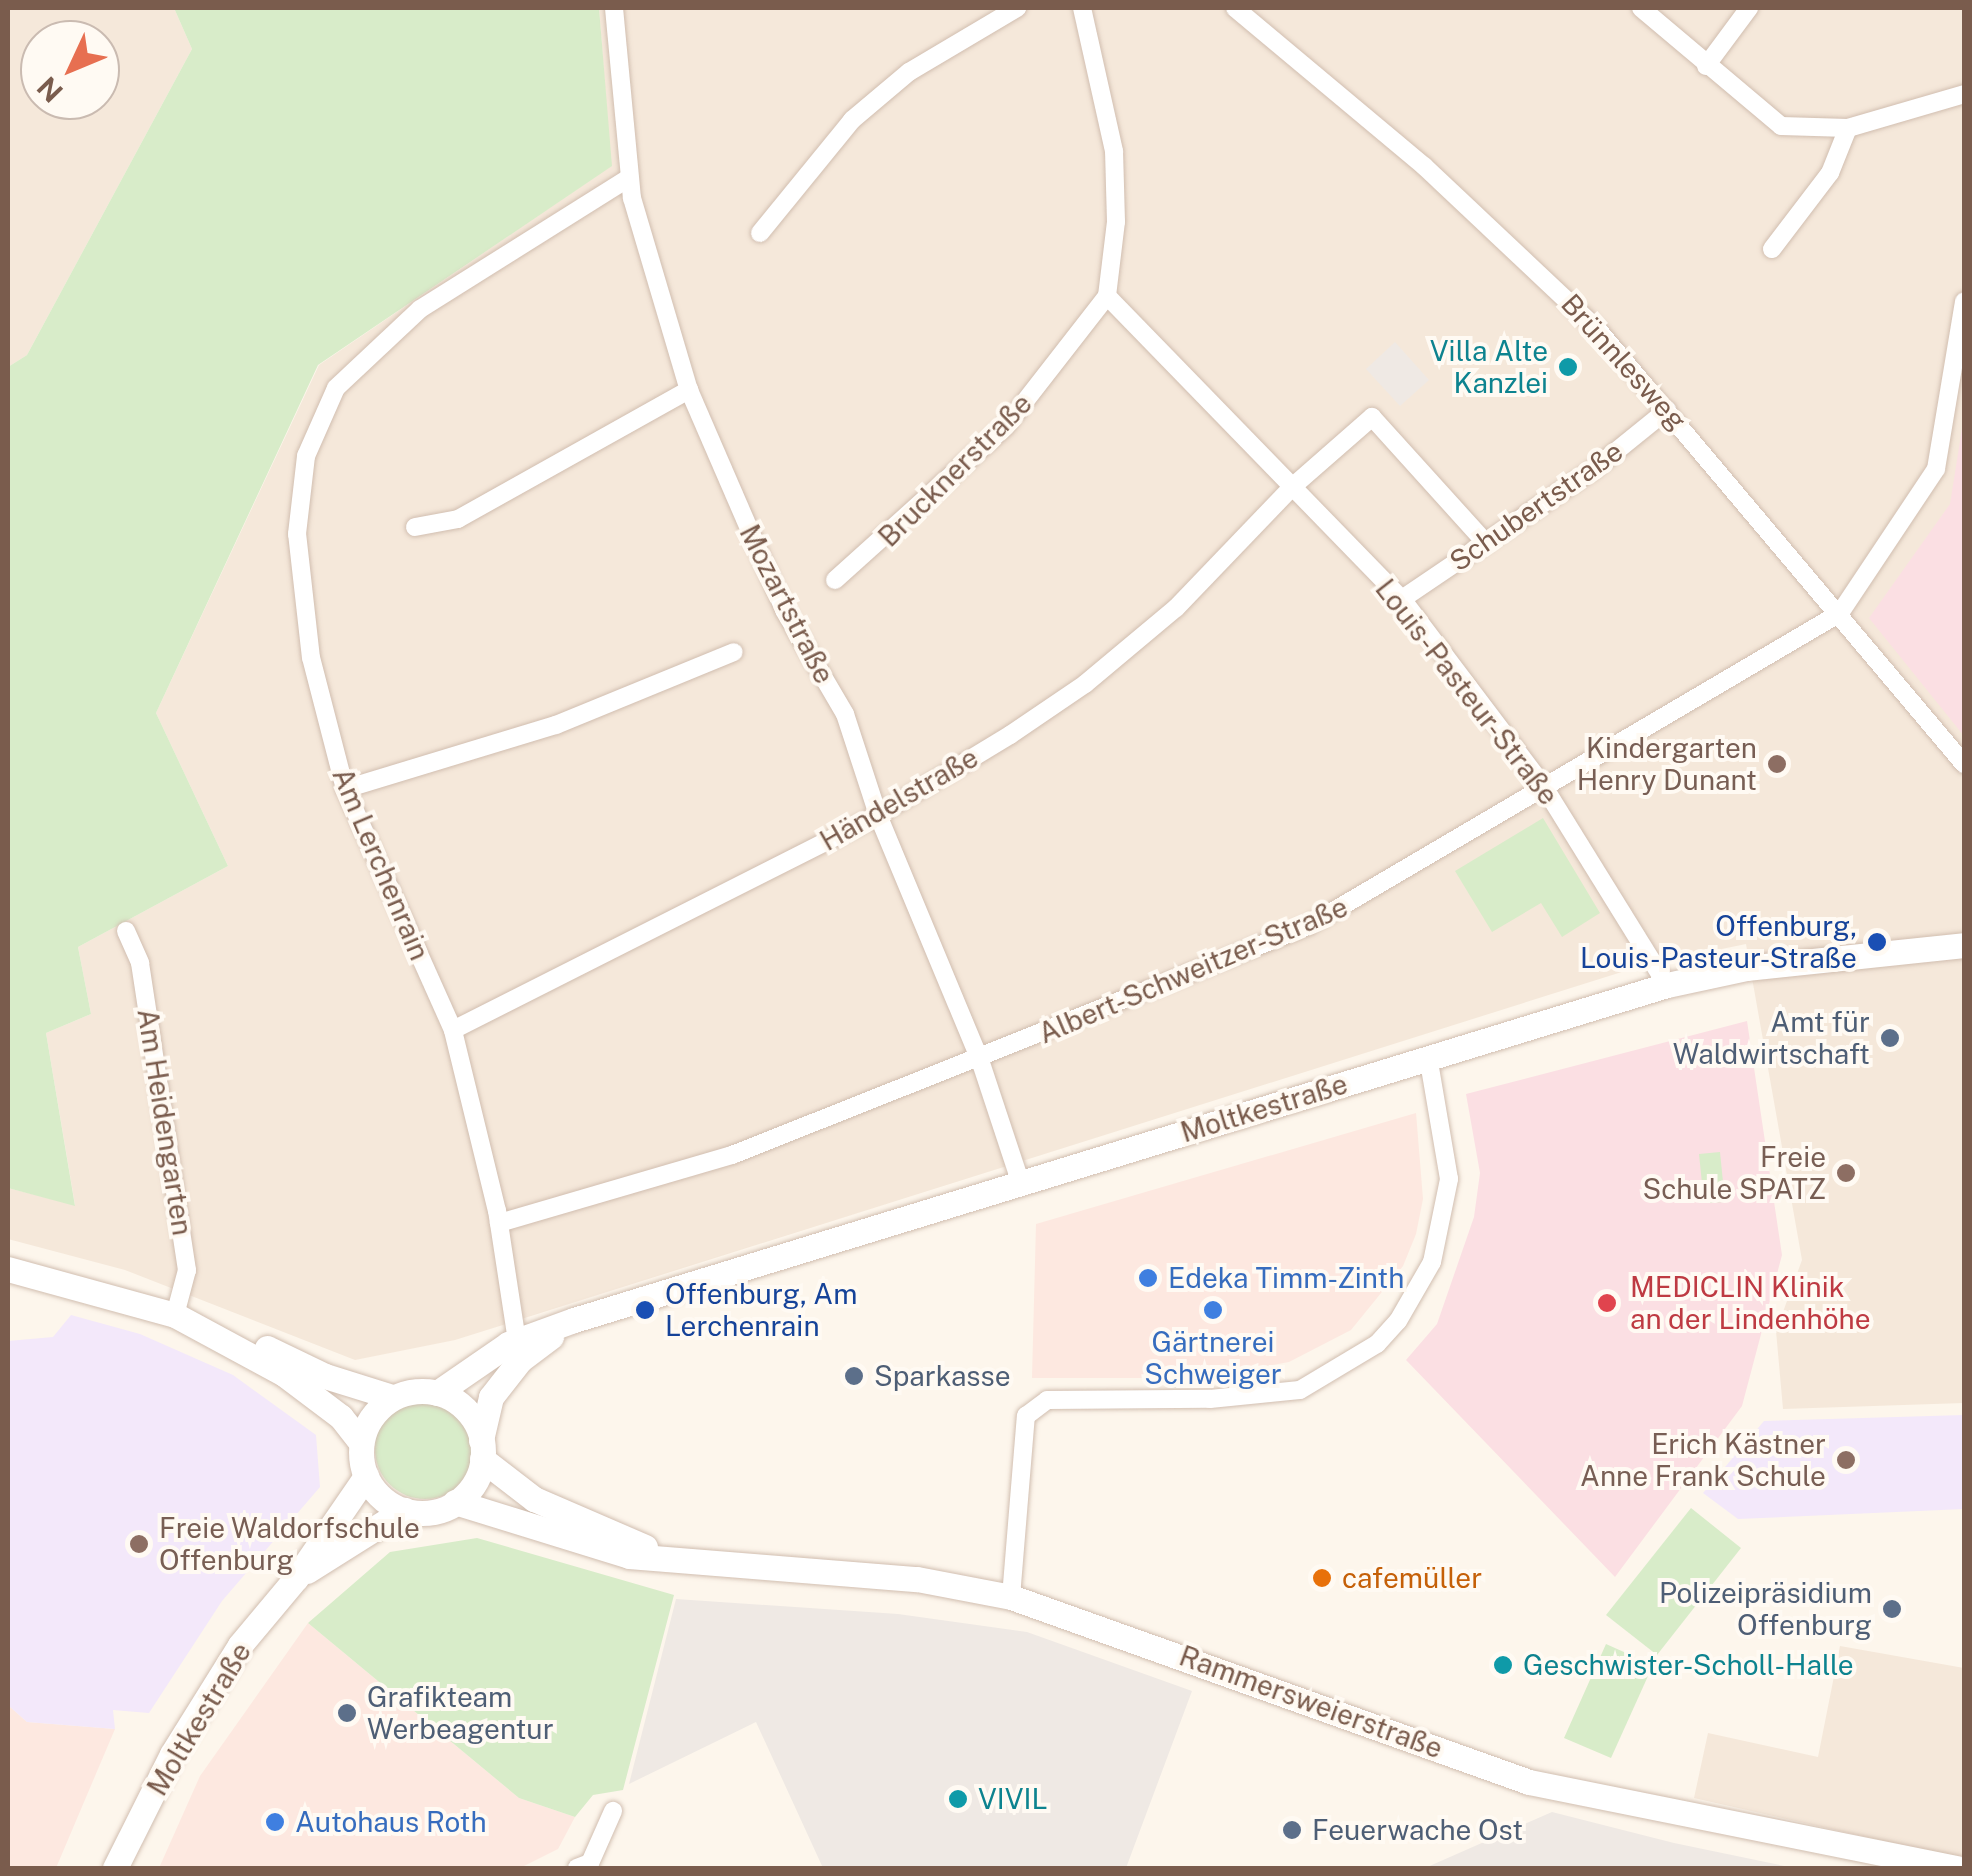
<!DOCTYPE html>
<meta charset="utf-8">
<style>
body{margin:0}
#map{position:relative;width:1972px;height:1876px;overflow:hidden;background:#fdf6ec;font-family:"Public Sans",sans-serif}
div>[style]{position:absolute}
.residential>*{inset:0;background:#f5e8da}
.commercial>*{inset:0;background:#fde8e0}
.industrial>*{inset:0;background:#efe9e4}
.education>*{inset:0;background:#f3e8fa}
.medical>*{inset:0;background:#fbdfe3}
.green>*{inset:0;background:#d8ecc9}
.round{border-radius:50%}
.roads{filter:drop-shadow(0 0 2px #d1beb0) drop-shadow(0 0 2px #d1beb0)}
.street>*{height:18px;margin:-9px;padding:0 9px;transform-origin:9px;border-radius:9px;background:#fff}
.secondary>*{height:25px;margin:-12.5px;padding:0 12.5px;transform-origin:12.5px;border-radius:12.5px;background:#fff}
.secondary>.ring{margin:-12.5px;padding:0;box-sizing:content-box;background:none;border:25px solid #fff;border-radius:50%}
.dots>*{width:28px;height:28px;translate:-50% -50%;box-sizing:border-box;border:5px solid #fffaf3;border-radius:50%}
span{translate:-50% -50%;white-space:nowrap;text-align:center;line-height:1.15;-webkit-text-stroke:8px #fffaf3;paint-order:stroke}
.culture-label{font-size:28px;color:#0d838f}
.right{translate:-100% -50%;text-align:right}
.left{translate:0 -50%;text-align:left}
.street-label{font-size:28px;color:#7a5c4d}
.education-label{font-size:28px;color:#785e54}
.transit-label{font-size:28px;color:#164399}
.service-label{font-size:28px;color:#4e5e75}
.shop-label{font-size:28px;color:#366cbe}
.health-label{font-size:28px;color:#be3a42}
.food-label{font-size:28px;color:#c56008}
.frame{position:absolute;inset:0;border:10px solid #7a5c4d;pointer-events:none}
.north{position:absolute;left:20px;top:20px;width:100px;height:100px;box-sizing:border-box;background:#fffaf3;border:2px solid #cabbb1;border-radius:50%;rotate:226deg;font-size:28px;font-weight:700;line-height:40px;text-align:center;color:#7a5c4d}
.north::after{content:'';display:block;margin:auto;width:35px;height:45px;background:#e76f51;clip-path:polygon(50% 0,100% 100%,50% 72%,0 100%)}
</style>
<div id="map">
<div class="residential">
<i style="clip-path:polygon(evenodd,8px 8px,174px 8px,192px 49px,27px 355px,8px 367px,8px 8px,40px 40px,100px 40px,100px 100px,40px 100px,40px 40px)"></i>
<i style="clip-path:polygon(599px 8px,1964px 8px,1964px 1403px,1783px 1409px,1776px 1331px,1802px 1260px,1746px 944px,1644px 965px,455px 1340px,355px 1360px,125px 1270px,8px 1239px,8px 1188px,75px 1205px,46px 1033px,91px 1014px,78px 947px,228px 866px,156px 713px,319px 365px,611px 166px)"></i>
<i style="clip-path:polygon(1840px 1646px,1964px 1668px,1964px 1859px,1694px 1798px,1708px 1733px,1818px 1757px)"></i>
</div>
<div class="commercial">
<i style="clip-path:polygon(1416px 1113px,1423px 1199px,1416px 1234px,1403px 1266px,1351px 1330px,1289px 1362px,1199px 1378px,1032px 1378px,1036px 1224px)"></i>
<i style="clip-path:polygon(308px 1623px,519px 1798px,575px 1817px,558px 1849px,520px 1868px,159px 1868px,200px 1776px)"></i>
<i style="clip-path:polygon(8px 1705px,27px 1722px,115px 1729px,56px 1868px,8px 1868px)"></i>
</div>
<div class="industrial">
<i style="clip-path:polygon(1395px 342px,1429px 380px,1400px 406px,1366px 369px)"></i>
<i style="clip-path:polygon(676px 1599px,898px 1614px,1027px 1632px,1192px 1691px,1126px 1868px,823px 1868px,756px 1722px,629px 1784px)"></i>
<i style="clip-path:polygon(1552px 1812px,1674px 1843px,1794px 1868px,1425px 1868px)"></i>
</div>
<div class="education">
<i style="clip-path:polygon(71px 1315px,140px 1334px,233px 1375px,316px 1435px,320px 1487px,222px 1601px,149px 1713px,113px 1710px,115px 1729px,27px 1722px,8px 1705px,8px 1341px,53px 1337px)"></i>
<i style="clip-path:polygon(1964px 1415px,1964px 1509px,1738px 1519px,1703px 1493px,1764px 1421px)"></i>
</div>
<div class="medical">
<i style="clip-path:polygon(1964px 416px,1964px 736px,1869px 618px,1950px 504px)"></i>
<i style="clip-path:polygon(1747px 1021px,1782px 1255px,1742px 1406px,1615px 1577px,1406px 1360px,1437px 1324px,1474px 1217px,1480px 1173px,1466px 1094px)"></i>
</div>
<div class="green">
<i style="clip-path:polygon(174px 8px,599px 8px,612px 166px,318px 365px,156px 713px,228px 866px,78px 947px,91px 1014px,46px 1033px,75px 1206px,8px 1188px,8px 367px,27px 355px,192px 49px)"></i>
<i style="clip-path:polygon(1543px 818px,1600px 913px,1562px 937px,1541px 903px,1492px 932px,1455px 871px)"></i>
<i style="clip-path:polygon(1720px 1152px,1725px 1202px,1704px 1203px,1699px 1154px)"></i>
<i class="round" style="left:375px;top:1399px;width:100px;height:100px"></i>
<i style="clip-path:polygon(1691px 1508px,1741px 1548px,1657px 1655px,1606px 1615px)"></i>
<i style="clip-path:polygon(477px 1538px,674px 1595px,623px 1790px,593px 1795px,575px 1817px,519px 1798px,308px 1623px,390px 1552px)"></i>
<i style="clip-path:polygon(1606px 1644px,1653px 1665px,1611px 1758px,1564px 1738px)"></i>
</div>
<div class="roads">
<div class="street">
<i style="left:614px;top:8px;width:191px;rotate:84.6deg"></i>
<i style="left:632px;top:198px;width:200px;rotate:73.5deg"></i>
<i style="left:689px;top:390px;width:240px;rotate:66.6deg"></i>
<i style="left:784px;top:610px;width:121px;rotate:59.6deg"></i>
<i style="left:845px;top:714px;width:106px;rotate:71.9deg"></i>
<i style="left:878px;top:815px;width:265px;rotate:67.4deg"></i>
<i style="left:980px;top:1060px;width:131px;rotate:71.7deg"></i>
<i style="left:1235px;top:8px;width:246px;rotate:39.9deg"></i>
<i style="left:1424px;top:166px;width:239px;rotate:43.3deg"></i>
<i style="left:1598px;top:330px;width:568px;rotate:49.86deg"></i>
<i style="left:1641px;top:8px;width:183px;rotate:40.1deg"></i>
<i style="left:1781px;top:126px;width:67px;rotate:1.7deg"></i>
<i style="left:1848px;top:128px;width:121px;rotate:-16.3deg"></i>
<i style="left:1706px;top:66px;width:72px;rotate:-53.4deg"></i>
<i style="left:760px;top:233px;width:146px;rotate:-50.8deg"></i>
<i style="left:852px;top:120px;width:75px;rotate:-40.1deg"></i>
<i style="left:909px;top:72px;width:126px;rotate:-30.7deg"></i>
<i style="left:1772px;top:249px;width:96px;rotate:-52.7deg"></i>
<i style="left:1830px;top:173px;width:48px;rotate:-68.2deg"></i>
<i style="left:1107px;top:296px;width:423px;rotate:45.8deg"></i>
<i style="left:1402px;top:599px;width:236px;rotate:52.9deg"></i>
<i style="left:1544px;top:787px;width:233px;rotate:58.2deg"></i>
<i style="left:415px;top:527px;width:44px;rotate:-10.5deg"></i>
<i style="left:458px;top:519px;width:265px;rotate:-29.2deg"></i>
<i style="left:835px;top:580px;width:229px;rotate:-42deg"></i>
<i style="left:1005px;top:427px;width:166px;rotate:-52.1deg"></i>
<i style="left:1107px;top:296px;width:75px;rotate:-83.1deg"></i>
<i style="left:1116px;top:222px;width:71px;rotate:-91.6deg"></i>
<i style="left:1114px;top:151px;width:147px;rotate:-102.6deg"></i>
<i style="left:1402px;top:599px;width:232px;rotate:-34.1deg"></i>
<i style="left:1594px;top:469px;width:94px;rotate:-38.9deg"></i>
<i style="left:345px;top:789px;width:220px;rotate:-16.9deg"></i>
<i style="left:556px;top:725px;width:192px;rotate:-22.3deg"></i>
<i style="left:126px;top:931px;width:35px;rotate:66deg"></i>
<i style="left:140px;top:963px;width:311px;rotate:81.3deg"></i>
<i style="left:187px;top:1270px;width:47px;rotate:104.9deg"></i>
<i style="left:453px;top:1030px;width:476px;rotate:-26.8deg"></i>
<i style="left:878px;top:815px;width:154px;rotate:-31.2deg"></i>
<i style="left:1010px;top:735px;width:91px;rotate:-34.2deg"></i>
<i style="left:1085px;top:684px;width:119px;rotate:-39.9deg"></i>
<i style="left:1176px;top:608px;width:166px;rotate:-46.2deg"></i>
<i style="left:1291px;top:488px;width:108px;rotate:-41.2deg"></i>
<i style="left:1372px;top:417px;width:170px;rotate:47.9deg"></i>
<i style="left:499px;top:1223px;width:243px;rotate:-16.3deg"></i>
<i style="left:732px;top:1155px;width:620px;rotate:-21.68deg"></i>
<i style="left:1308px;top:926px;width:617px;rotate:-30.47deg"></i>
<i style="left:1840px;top:613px;width:173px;rotate:-56.3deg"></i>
<i style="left:1936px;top:469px;width:170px;rotate:-80.5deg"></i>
<i style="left:517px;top:1341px;width:132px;rotate:-98.7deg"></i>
<i style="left:497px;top:1211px;width:186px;rotate:-103.7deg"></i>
<i style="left:453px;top:1030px;width:264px;rotate:-114.1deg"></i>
<i style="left:345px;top:789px;width:135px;rotate:-104.5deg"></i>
<i style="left:311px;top:658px;width:125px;rotate:-96.4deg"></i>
<i style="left:297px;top:534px;width:79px;rotate:-83.4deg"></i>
<i style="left:306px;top:456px;width:74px;rotate:-66.2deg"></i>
<i style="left:336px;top:388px;width:115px;rotate:-43.2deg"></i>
<i style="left:420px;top:309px;width:247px;rotate:-32.1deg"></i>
<i style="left:1011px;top:1597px;width:182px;rotate:-85.3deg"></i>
<i style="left:1026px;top:1416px;width:26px;rotate:-37deg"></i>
<i style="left:1047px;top:1400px;width:163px;rotate:-0.4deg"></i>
<i style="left:1210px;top:1399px;width:90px;rotate:-5.7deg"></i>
<i style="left:1300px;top:1390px;width:90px;rotate:-30.9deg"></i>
<i style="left:1377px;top:1344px;width:31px;rotate:-48deg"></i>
<i style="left:1398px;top:1321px;width:68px;rotate:-60deg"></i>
<i style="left:1432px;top:1262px;width:85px;rotate:-78.4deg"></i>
<i style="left:1449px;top:1179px;width:125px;rotate:-99.7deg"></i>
<i style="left:577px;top:1868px;width:14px;rotate:-21deg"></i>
<i style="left:590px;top:1863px;width:57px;rotate:-66.1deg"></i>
</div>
<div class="secondary">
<i style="left:8px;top:1269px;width:173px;rotate:15.4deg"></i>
<i style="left:175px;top:1315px;width:124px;rotate:28.4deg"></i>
<i style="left:284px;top:1374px;width:71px;rotate:37deg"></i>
<i style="left:341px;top:1417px;width:33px;rotate:52deg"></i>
<i style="left:267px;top:1348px;width:64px;rotate:25.8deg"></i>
<i style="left:325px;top:1376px;width:70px;rotate:17.4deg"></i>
<i class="ring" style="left:361px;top:1391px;width:97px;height:97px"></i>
<i style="left:437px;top:1393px;width:86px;rotate:-34.6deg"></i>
<i style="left:508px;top:1344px;width:70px;rotate:-20deg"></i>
<i style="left:574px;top:1320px;width:1143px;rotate:-17.04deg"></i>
<i style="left:1667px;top:985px;width:81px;rotate:-12.1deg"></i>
<i style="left:1746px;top:968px;width:219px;rotate:-6deg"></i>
<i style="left:481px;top:1440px;width:44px;rotate:-76.9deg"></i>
<i style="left:491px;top:1397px;width:47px;rotate:-51.9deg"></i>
<i style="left:520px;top:1360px;width:39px;rotate:-37deg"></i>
<i style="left:482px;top:1459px;width:66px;rotate:37.6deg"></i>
<i style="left:534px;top:1499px;width:121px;rotate:23.4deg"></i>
<i style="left:455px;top:1502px;width:182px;rotate:17.2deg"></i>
<i style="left:629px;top:1556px;width:289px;rotate:4.6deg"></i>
<i style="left:917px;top:1579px;width:96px;rotate:10.8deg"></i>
<i style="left:1011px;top:1597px;width:550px;rotate:19.65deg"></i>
<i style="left:1529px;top:1782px;width:437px;rotate:11.4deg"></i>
<i style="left:307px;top:1571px;width:115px;rotate:-32.2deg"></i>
<i style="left:115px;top:1868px;width:127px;rotate:-63.4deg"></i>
<i style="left:172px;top:1754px;width:128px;rotate:-58deg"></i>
<i style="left:240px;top:1645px;width:87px;rotate:-50.1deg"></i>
<i style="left:296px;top:1578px;width:124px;rotate:-55.5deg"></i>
</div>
</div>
<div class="dots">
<i style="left:1568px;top:367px;background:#0f9aa8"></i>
<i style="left:1777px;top:764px;background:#8d6e63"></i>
<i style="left:1877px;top:942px;background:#1a4fb4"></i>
<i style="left:1890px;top:1038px;background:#5c6f8a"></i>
<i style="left:1846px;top:1173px;background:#8d6e63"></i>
<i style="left:1148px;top:1278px;background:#3f7fe0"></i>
<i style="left:1607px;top:1303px;background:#e0444e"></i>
<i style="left:645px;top:1310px;background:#1a4fb4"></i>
<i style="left:1213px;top:1310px;background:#3f7fe0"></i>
<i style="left:854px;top:1376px;background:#5c6f8a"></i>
<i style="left:1846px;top:1460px;background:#8d6e63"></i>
<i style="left:139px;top:1544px;background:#8d6e63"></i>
<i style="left:1322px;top:1578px;background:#e8710a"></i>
<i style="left:1892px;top:1609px;background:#5c6f8a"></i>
<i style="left:1503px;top:1665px;background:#0f9aa8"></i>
<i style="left:347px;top:1713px;background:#5c6f8a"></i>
<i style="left:958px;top:1799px;background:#0f9aa8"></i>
<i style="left:275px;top:1822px;background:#3f7fe0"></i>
<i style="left:1292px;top:1830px;background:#5c6f8a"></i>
</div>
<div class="culture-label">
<span class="right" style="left:1548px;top:367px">Villa Alte<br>Kanzlei</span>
<span class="left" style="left:1523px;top:1665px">Geschwister-Scholl-Halle</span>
<span class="left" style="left:978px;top:1799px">VIVIL</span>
</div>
<div class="street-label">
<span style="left:1624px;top:362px;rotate:48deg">Brünnlesweg</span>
<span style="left:955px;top:470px;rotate:-45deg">Brucknerstraße</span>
<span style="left:1536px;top:506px;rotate:-35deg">Schubertstraße</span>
<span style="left:787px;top:604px;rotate:63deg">Mozartstraße</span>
<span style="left:1467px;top:692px;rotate:52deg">Louis-Pasteur-Straße</span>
<span style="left:899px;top:799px;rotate:-30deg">Händelstraße</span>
<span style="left:381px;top:864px;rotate:67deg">Am Lerchenrain</span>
<span style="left:1193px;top:970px;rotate:-23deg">Albert-Schweitzer-Straße</span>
<span style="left:1264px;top:1108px;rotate:-17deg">Moltkestraße</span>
<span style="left:165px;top:1122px;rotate:81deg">Am Heidengarten</span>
<span style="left:1311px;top:1702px;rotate:20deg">Rammersweierstraße</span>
<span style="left:199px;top:1719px;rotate:-59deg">Moltkestraße</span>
</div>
<div class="education-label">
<span class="right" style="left:1757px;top:764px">Kindergarten<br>Henry Dunant</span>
<span class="right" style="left:1826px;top:1173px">Freie<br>Schule SPATZ</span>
<span class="right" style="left:1826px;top:1460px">Erich Kästner<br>Anne Frank Schule</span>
<span class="left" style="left:159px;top:1544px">Freie Waldorfschule<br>Offenburg</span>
</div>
<div class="transit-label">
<span class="right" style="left:1857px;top:942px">Offenburg,<br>Louis-Pasteur-Straße</span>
<span class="left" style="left:665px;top:1310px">Offenburg, Am<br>Lerchenrain</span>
</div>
<div class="service-label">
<span class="right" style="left:1870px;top:1038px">Amt für<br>Waldwirtschaft</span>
<span class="left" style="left:874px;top:1376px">Sparkasse</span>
<span class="right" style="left:1872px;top:1609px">Polizeipräsidium<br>Offenburg</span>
<span class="left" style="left:367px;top:1713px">Grafikteam<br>Werbeagentur</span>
<span class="left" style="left:1312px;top:1830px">Feuerwache Ost</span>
</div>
<div class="shop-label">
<span class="left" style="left:1168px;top:1278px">Edeka Timm-Zinth</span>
<span style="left:1213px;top:1358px">Gärtnerei<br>Schweiger</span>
<span class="left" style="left:295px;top:1822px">Autohaus Roth</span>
</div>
<div class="health-label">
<span class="left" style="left:1630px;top:1303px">MEDICLIN Klinik<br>an der Lindenhöhe</span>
</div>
<div class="food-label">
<span class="left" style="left:1342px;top:1578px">cafemüller</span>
</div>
<div class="frame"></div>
<div class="north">N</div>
</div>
